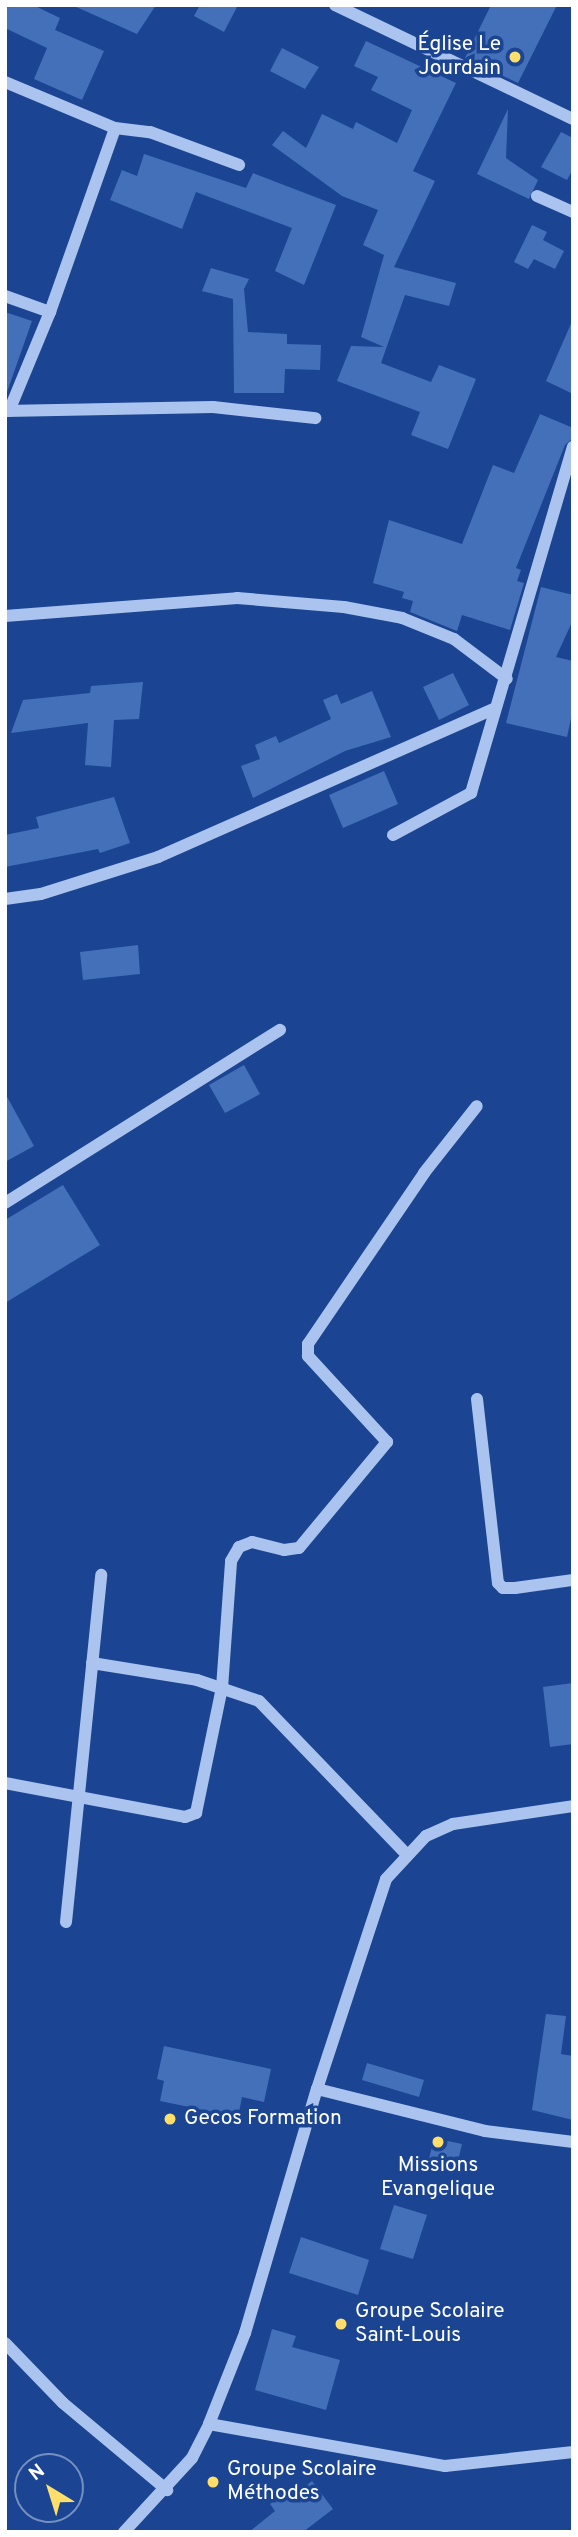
<!DOCTYPE html>
<meta charset="utf-8">
<style>
body{margin:0}
#map{position:relative;width:578px;height:2537px;overflow:hidden;background:#1b4592;font-family:Overpass,sans-serif}
div>[style]{position:absolute}
.building>*{inset:0;background:#446fb9}
.minor>*{height:12px;margin:-6px;padding:0 6px;transform-origin:6px;border-radius:6px;background:#abc4ef}
.dots>*{width:19px;height:19px;translate:-50% -50%;box-sizing:border-box;border:4px solid #1b4592;border-radius:50%}
span{translate:-50% -50%;white-space:nowrap;text-align:center;line-height:1.15;-webkit-text-stroke:7px #1b4592;paint-order:stroke}
.poi-label{font-size:21px;color:#fff}
.right{translate:-100% -50%;text-align:right}
.left{translate:0 -50%;text-align:left}
.frame{position:absolute;inset:0;border:7px solid #fff;pointer-events:none}
.north{position:absolute;left:14px;top:2453px;width:70px;height:70px;box-sizing:border-box;background:#1b4592;border:2px solid #768fbe;border-radius:50%;rotate:322deg;font-size:19px;font-weight:700;line-height:28px;text-align:center;color:#fff}
.north::after{content:'';display:block;margin:auto;width:24px;height:32px;background:#ffdf69;clip-path:polygon(50% 0,100% 100%,50% 72%,0 100%)}
</style>
<div id="map">
<div class="building">
<i style="clip-path:polygon(5px 5px,33px 5px,60px 18px,55px 30px,104px 51px,82px 100px,34px 79px,47px 48px,5px 28px)"></i>
<i style="clip-path:polygon(107px 5px,156px 5px,137px 34px,74px 6px)"></i>
<i style="clip-path:polygon(200px 5px,238px 5px,224px 32px,194px 16px)"></i>
<i style="clip-path:polygon(491px 5px,557px 5px,518px 83px,465px 58px)"></i>
<i style="clip-path:polygon(366px 41px,456px 83px,413px 171px,435px 181px,394px 267px,456px 283px,449px 306px,405px 295px,381px 363px,431px 382px,439px 365px,476px 379px,448px 449px,411px 435px,420px 412px,337px 381px,351px 346px,384px 347px,361px 337px,384px 255px,363px 245px,378px 210px,342px 196px,272px 145px,283px 131px,306px 148px,322px 114px,353px 129px,356px 122px,397px 143px,412px 110px,371px 90px,378px 77px,354px 66px)"></i>
<i style="clip-path:polygon(282px 48px,319px 67px,305px 89px,270px 71px)"></i>
<i style="clip-path:polygon(508px 109px,506px 158px,538px 180px,529px 199px,477px 174px)"></i>
<i style="clip-path:polygon(561px 132px,573px 138px,573px 169px,567px 180px,541px 167px)"></i>
<i style="clip-path:polygon(144px 154px,246px 188px,253px 173px,336px 205px,304px 285px,275px 271px,292px 228px,196px 192px,182px 229px,110px 200px,122px 170px,137px 176px)"></i>
<i style="clip-path:polygon(532px 225px,547px 232px,543px 240px,564px 251px,555px 269px,534px 259px,528px 269px,514px 262px)"></i>
<i style="clip-path:polygon(211px 268px,249px 279px,244px 289px,248px 332px,287px 334px,287px 344px,321px 345px,320px 370px,285px 369px,284px 393px,234px 393px,233px 299px,202px 291px)"></i>
<i style="clip-path:polygon(5px 312px,32px 321px,7px 392px,5px 392px)"></i>
<i style="clip-path:polygon(573px 319px,573px 394px,546px 381px)"></i>
<i style="clip-path:polygon(540px 414px,573px 428px,573px 438px,565px 445px,516px 568px,521px 570px,517px 581px,524px 583px,510px 630px,462px 615px,457px 631px,410px 612px,413px 601px,402px 598px,404px 592px,373px 583px,389px 520px,462px 544px,493px 465px,514px 473px)"></i>
<i style="clip-path:polygon(541px 587px,573px 595px,573px 620px,556px 657px,573px 661px,573px 709px,567px 737px,506px 723px)"></i>
<i style="clip-path:polygon(453px 673px,469px 705px,439px 720px,423px 687px)"></i>
<i style="clip-path:polygon(143px 682px,139px 719px,114px 720px,111px 767px,85px 765px,88px 723px,11px 733px,23px 700px,90px 693px,91px 686px)"></i>
<i style="clip-path:polygon(372px 691px,391px 737px,345px 751px,253px 798px,241px 766px,260px 759px,255px 745px,276px 736px,279px 743px,331px 719px,323px 700px,337px 694px,341px 704px)"></i>
<i style="clip-path:polygon(384px 771px,398px 804px,343px 828px,329px 795px)"></i>
<i style="clip-path:polygon(114px 797px,130px 843px,100px 853px,98px 849px,5px 867px,5px 835px,39px 828px,36px 817px)"></i>
<i style="clip-path:polygon(138px 945px,140px 974px,83px 980px,80px 952px)"></i>
<i style="clip-path:polygon(244px 1065px,260px 1094px,225px 1113px,209px 1085px)"></i>
<i style="clip-path:polygon(5px 1093px,34px 1146px,5px 1162px)"></i>
<i style="clip-path:polygon(63px 1185px,100px 1245px,5px 1303px,5px 1220px)"></i>
<i style="clip-path:polygon(573px 1683px,573px 1744px,550px 1747px,543px 1687px)"></i>
<i style="clip-path:polygon(546px 2014px,566px 2016px,561px 2054px,573px 2056px,573px 2120px,532px 2110px)"></i>
<i style="clip-path:polygon(164px 2046px,271px 2069px,264px 2102px,242px 2097px,238px 2117px,160px 2101px,164px 2081px,157px 2079px)"></i>
<i style="clip-path:polygon(367px 2063px,424px 2080px,419px 2097px,362px 2080px)"></i>
<i style="clip-path:polygon(434px 2138px,462px 2144px,457px 2165px,429px 2159px)"></i>
<i style="clip-path:polygon(394px 2205px,427px 2215px,413px 2259px,380px 2249px)"></i>
<i style="clip-path:polygon(301px 2237px,369px 2260px,358px 2295px,289px 2273px)"></i>
<i style="clip-path:polygon(272px 2329px,296px 2336px,292px 2347px,340px 2360px,326px 2410px,255px 2390px)"></i>
<i style="clip-path:polygon(312px 2481px,333px 2509px,303px 2532px,249px 2532px,275px 2511px,270px 2504px,289px 2490px,294px 2496px)"></i>
</div>
<div class="minor">
<i style="left:335px;top:5px;width:264px;rotate:25.6deg"></i>
<i style="left:5px;top:82px;width:119px;rotate:22.7deg"></i>
<i style="left:115px;top:128px;width:35px;rotate:7deg"></i>
<i style="left:150px;top:132px;width:95px;rotate:20.3deg"></i>
<i style="left:537px;top:196px;width:39px;rotate:24deg"></i>
<i style="left:5px;top:296px;width:48px;rotate:19.6deg"></i>
<i style="left:5px;top:411px;width:208px;rotate:-1.1deg"></i>
<i style="left:213px;top:407px;width:103px;rotate:6.2deg"></i>
<i style="left:9px;top:411px;width:107px;rotate:-67.5deg"></i>
<i style="left:50px;top:312px;width:195px;rotate:-70.5deg"></i>
<i style="left:5px;top:616px;width:233px;rotate:-4.4deg"></i>
<i style="left:237px;top:598px;width:107px;rotate:4.8deg"></i>
<i style="left:344px;top:607px;width:59px;rotate:10.7deg"></i>
<i style="left:402px;top:618px;width:56px;rotate:22deg"></i>
<i style="left:454px;top:639px;width:66px;rotate:37deg"></i>
<i style="left:393px;top:835px;width:89px;rotate:-28.3deg"></i>
<i style="left:471px;top:793px;width:361px;rotate:-73.6deg"></i>
<i style="left:5px;top:899px;width:36px;rotate:-8deg"></i>
<i style="left:41px;top:894px;width:123px;rotate:-17.5deg"></i>
<i style="left:158px;top:857px;width:366px;rotate:-23.8deg"></i>
<i style="left:5px;top:1203px;width:325px;rotate:-32.2deg"></i>
<i style="left:477px;top:1399px;width:185px;rotate:83.5deg"></i>
<i style="left:498px;top:1583px;width:7px;rotate:45deg"></i>
<i style="left:503px;top:1588px;width:12px"></i>
<i style="left:515px;top:1588px;width:59px;rotate:-7.9deg"></i>
<i style="left:92px;top:1663px;width:106px;rotate:9.2deg"></i>
<i style="left:197px;top:1680px;width:65px;rotate:18.7deg"></i>
<i style="left:259px;top:1701px;width:212px;rotate:46.1deg"></i>
<i style="left:5px;top:1783px;width:183px;rotate:10.7deg"></i>
<i style="left:185px;top:1817px;width:12px;rotate:-20deg"></i>
<i style="left:196px;top:1813px;width:128px;rotate:-78.3deg"></i>
<i style="left:222px;top:1688px;width:127px;rotate:-85.9deg"></i>
<i style="left:231px;top:1561px;width:16px;rotate:-60deg"></i>
<i style="left:239px;top:1547px;width:14px;rotate:-21deg"></i>
<i style="left:252px;top:1542px;width:33px;rotate:14deg"></i>
<i style="left:284px;top:1550px;width:15px;rotate:-8deg"></i>
<i style="left:299px;top:1548px;width:138px;rotate:-50.3deg"></i>
<i style="left:387px;top:1442px;width:117px;rotate:-132.6deg"></i>
<i style="left:308px;top:1356px;width:12px;rotate:-90deg"></i>
<i style="left:308px;top:1344px;width:207px;rotate:-55.8deg"></i>
<i style="left:424px;top:1173px;width:85px;rotate:-51.7deg"></i>
<i style="left:66px;top:1922px;width:349px;rotate:-84.2deg"></i>
<i style="left:317px;top:2089px;width:173px;rotate:14deg"></i>
<i style="left:485px;top:2131px;width:89px;rotate:7.1deg"></i>
<i style="left:5px;top:2343px;width:83px;rotate:46deg"></i>
<i style="left:63px;top:2403px;width:136px;rotate:39.9deg"></i>
<i style="left:209px;top:2424px;width:240px;rotate:10.1deg"></i>
<i style="left:445px;top:2466px;width:129px;rotate:-6.2deg"></i>
<i style="left:124px;top:2532px;width:100px;rotate:-47.4deg"></i>
<i style="left:192px;top:2458px;width:38px;rotate:-63deg"></i>
<i style="left:209px;top:2424px;width:98px;rotate:-68.4deg"></i>
<i style="left:245px;top:2333px;width:254px;rotate:-73.6deg"></i>
<i style="left:317px;top:2089px;width:221px;rotate:-71.8deg"></i>
<i style="left:386px;top:1879px;width:59px;rotate:-47.1deg"></i>
<i style="left:426px;top:1836px;width:30px;rotate:-24deg"></i>
<i style="left:453px;top:1824px;width:121px;rotate:-8.5deg"></i>
</div>
<div class="dots">
<i style="left:515px;top:57px;background:#ffdf69"></i>
<i style="left:170px;top:2119px;background:#ffdf69"></i>
<i style="left:438px;top:2142px;background:#ffdf69"></i>
<i style="left:341px;top:2324px;background:#ffdf69"></i>
<i style="left:213px;top:2482px;background:#ffdf69"></i>
</div>
<div class="poi-label">
<span class="right" style="left:501px;top:57px">Église Le<br>Jourdain</span>
<span class="left" style="left:184px;top:2119px">Gecos Formation</span>
<span style="left:438px;top:2178px">Missions<br>Evangelique</span>
<span class="left" style="left:355px;top:2324px">Groupe Scolaire<br>Saint-Louis</span>
<span class="left" style="left:227px;top:2482px">Groupe Scolaire<br>Méthodes</span>
</div>
<div class="frame"></div>
<div class="north">N</div>
</div>
